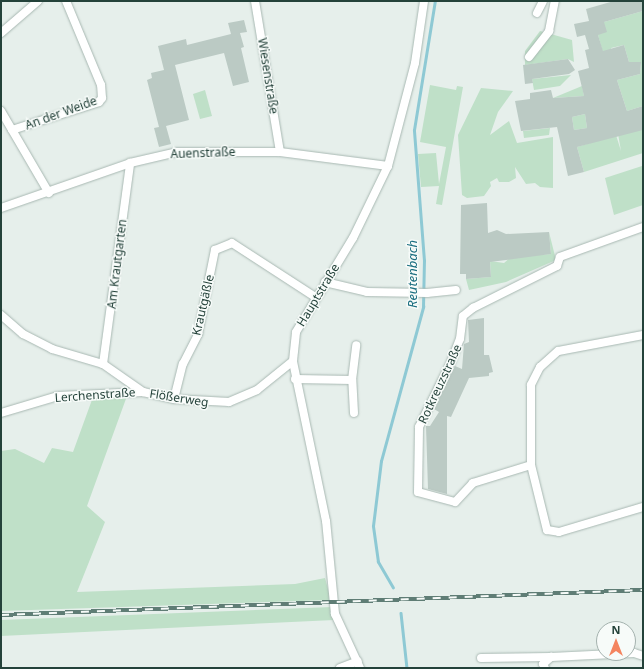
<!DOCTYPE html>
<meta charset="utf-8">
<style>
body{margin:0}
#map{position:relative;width:644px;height:669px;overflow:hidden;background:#e6efeb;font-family:"Noto Sans",sans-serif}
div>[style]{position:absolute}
.green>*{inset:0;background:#bfe0c8}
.stream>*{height:2.5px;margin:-1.25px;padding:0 1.25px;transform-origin:1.25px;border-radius:1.25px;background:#8ec9d4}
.building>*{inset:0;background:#bbcac4}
.roads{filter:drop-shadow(0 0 1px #a8b8b2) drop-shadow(0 0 1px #a8b8b2)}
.street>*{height:8px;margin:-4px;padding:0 4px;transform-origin:4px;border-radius:4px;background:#fff}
.rail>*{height:4px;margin-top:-2px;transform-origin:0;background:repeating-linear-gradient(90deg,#f7fbf9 0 8px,#5f7d75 0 16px);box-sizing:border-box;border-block:1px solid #5f7d75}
span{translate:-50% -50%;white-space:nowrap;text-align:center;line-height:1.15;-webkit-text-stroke:3px #f7fbf9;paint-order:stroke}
.street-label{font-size:12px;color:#24423a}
.water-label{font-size:13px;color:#1c6f80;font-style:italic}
.frame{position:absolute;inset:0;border:2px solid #24423a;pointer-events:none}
.north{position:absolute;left:596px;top:621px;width:40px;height:40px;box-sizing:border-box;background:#f7fbf9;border:1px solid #a3b1ad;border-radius:50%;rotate:0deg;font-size:11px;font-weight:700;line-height:16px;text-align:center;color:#24423a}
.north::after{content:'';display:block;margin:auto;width:14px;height:18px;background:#f4845f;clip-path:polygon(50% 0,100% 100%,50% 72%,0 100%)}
</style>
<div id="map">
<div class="green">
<i style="clip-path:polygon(643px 11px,643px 106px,627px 111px,617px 80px,640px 74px,641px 62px,629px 62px,624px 45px,611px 48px,614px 57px,606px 63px,598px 35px,604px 22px)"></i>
<i style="clip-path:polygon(540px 31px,572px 40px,574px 62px,568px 59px,525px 65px,525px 51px)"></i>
<i style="clip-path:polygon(571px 75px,560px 86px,534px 90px,532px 79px)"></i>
<i style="clip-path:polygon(430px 85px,456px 90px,457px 86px,463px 87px,442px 205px,436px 204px,439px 186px,421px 187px,418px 154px,436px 153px,439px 184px,446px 147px,420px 142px)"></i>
<i style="clip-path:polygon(582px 86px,584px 96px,553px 98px)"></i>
<i style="clip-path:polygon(481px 88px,513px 91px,498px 112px,490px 135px,509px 121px,517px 143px,553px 137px,553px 188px,540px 187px,535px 183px,526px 184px,515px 167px,516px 178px,509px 182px,499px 182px,497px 178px,490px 182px,491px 186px,484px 196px,467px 198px,462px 195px,458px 135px)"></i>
<i style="clip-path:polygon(205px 90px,212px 116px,200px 119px,193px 94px)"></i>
<i style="clip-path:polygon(585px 114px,587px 128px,574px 130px,572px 117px)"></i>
<i style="clip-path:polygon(643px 124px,643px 153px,584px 172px,577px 147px,616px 135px,621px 151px,617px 128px)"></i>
<i style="clip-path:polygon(550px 128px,549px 135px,524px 138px,523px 131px)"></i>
<i style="clip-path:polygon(642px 166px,643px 205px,614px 215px,605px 178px)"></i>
<i style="clip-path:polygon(549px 232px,556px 260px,506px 282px,469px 290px,466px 279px,491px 277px,490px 261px,504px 263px,511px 257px,551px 254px)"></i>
<i style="clip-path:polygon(127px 396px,87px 506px,105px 522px,77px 592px,295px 584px,325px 578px,331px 600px,1px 611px,1px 451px,15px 449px,44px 463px,52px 448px,73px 452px,93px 397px)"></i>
<i style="clip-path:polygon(332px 607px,334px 620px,1px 636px,1px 620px)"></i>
</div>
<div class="stream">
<i style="left:393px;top:588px;width:30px;rotate:-120deg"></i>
<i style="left:378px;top:562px;width:36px;rotate:-98deg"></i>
<i style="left:373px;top:526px;width:65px;rotate:-83deg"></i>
<i style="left:381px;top:461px;width:160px;rotate:-74.7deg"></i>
<i style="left:423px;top:307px;width:46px;rotate:-88.8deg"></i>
<i style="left:424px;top:261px;width:131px;rotate:-94.4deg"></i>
<i style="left:414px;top:130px;width:131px;rotate:-80.8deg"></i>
<i style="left:401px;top:613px;width:55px;rotate:83.8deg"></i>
</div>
<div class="building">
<i style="clip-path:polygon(evenodd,614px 1px,643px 1px,643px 11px,604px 22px,607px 32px,598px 35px,603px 51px,624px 45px,629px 62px,641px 62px,640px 74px,617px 80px,627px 111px,643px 106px,643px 130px,577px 147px,584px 172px,568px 176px,557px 127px,521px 131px,515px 101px,530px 99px,530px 93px,551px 90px,553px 98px,584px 96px,578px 71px,589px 68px,585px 50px,589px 49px,585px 35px,577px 37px,574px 24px,589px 21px,586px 9px,614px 1px,585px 114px,587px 128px,574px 130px,572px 117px,585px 114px)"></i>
<i style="clip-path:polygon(244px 20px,247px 32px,240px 33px,244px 47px,241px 48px,249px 82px,233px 86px,224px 53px,175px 65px,189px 120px,166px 126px,171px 144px,159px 147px,154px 128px,159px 127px,147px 80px,152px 78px,151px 73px,164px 70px,158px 46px,186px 39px,187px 45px,231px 34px,228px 23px)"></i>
<i style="clip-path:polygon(568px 59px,575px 70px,569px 74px,532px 79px,533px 83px,525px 84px,523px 65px)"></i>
<i style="clip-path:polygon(487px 203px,488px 233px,497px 230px,506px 234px,549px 232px,551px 254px,490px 262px,491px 277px,466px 279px,466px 274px,460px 274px,461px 205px)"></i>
<i style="clip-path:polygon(484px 318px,484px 355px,489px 355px,493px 372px,489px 373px,489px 376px,469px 378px,451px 417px,447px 416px,447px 494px,428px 489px,426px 426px,430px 426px,439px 412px,434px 409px,455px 366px,462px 369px,464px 344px,469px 342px,468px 320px)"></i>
</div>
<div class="roads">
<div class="street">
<i style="left:255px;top:1px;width:153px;rotate:80.6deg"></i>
<i style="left:537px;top:13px;width:13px;rotate:-63deg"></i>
<i style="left:1px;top:33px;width:49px;rotate:-40.9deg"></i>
<i style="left:529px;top:57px;width:33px;rotate:-52deg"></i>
<i style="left:549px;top:31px;width:31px;rotate:-79deg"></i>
<i style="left:1px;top:111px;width:95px;rotate:59.7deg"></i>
<i style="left:12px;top:130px;width:91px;rotate:-17.8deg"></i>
<i style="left:99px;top:102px;width:5px;rotate:-53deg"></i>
<i style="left:102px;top:98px;width:13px;rotate:-94deg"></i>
<i style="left:101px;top:85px;width:91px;rotate:-112.6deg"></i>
<i style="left:1px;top:208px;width:137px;rotate:-19.2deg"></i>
<i style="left:130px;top:163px;width:48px;rotate:-13.2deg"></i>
<i style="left:177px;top:152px;width:103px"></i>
<i style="left:280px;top:152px;width:109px;rotate:7.4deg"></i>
<i style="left:325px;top:282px;width:43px;rotate:13.4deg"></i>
<i style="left:367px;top:292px;width:60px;rotate:1deg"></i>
<i style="left:427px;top:293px;width:29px;rotate:-6deg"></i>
<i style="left:1px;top:315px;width:29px;rotate:41deg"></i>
<i style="left:23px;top:334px;width:33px;rotate:27deg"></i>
<i style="left:52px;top:349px;width:53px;rotate:16.4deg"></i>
<i style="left:103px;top:364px;width:49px;rotate:35deg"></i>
<i style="left:143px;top:392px;width:32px;rotate:13deg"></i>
<i style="left:174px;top:399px;width:55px;rotate:3.1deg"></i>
<i style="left:229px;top:402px;width:30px;rotate:-23deg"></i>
<i style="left:257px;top:390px;width:46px;rotate:-38.9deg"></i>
<i style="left:643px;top:335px;width:86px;rotate:169.3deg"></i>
<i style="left:558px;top:351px;width:24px;rotate:138deg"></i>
<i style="left:540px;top:367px;width:20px;rotate:117deg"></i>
<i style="left:531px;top:385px;width:80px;rotate:90deg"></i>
<i style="left:531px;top:465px;width:67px;rotate:76.2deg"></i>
<i style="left:547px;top:530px;width:12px;rotate:9deg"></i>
<i style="left:559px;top:532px;width:88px;rotate:-16.6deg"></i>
<i style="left:103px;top:364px;width:203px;rotate:-82.3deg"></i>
<i style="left:295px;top:379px;width:57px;rotate:1deg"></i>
<i style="left:174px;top:399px;width:36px;rotate:-76deg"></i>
<i style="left:183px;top:364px;width:34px;rotate:-63deg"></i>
<i style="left:198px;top:334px;width:86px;rotate:-78.6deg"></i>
<i style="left:215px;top:250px;width:18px;rotate:-22deg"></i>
<i style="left:232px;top:243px;width:99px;rotate:33deg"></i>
<i style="left:1px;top:413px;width:59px;rotate:-16.6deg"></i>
<i style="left:58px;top:396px;width:85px;rotate:-2.7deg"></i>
<i style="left:354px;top:413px;width:33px;rotate:-93deg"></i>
<i style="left:352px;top:380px;width:35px;rotate:-83deg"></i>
<i style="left:531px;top:465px;width:61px;rotate:162.8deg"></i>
<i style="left:473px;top:483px;width:26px;rotate:133deg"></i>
<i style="left:455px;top:502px;width:38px;rotate:-165deg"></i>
<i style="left:418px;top:492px;width:65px;rotate:-89.1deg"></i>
<i style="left:419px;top:427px;width:72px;rotate:-63.8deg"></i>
<i style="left:451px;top:362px;width:25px;rotate:-69deg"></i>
<i style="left:460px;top:339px;width:23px;rotate:-83deg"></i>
<i style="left:463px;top:316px;width:13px;rotate:-39deg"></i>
<i style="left:473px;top:308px;width:94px;rotate:-26.6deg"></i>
<i style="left:557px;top:266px;width:9px;rotate:-72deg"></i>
<i style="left:560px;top:257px;width:88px;rotate:-19.9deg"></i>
<i style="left:481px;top:658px;width:70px;rotate:-0.8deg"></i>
<i style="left:340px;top:668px;width:19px;rotate:-21deg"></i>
<i style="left:360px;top:668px;width:60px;rotate:-114.8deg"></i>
<i style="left:335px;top:614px;width:93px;rotate:-95.5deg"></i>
<i style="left:326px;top:521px;width:163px;rotate:-101.7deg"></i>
<i style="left:293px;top:361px;width:29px;rotate:-84deg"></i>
<i style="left:296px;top:332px;width:110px;rotate:-58.8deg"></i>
<i style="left:353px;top:238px;width:80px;rotate:-64.1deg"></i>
<i style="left:388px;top:166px;width:106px;rotate:-75.3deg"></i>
<i style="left:415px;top:63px;width:63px;rotate:-81.7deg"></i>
<i style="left:545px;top:668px;width:4px;rotate:-117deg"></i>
<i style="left:543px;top:664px;width:11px;rotate:-41deg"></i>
<i style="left:551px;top:657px;width:83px;rotate:-2.8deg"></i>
<i style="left:634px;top:653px;width:9px;rotate:18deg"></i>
</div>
</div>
<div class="rail">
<i style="left:1px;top:615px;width:642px;rotate:-2.23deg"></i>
</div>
<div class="street-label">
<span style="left:268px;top:76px;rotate:81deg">Wiesenstraße</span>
<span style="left:61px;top:113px;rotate:-20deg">An der Weide</span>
<span style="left:203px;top:153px;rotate:-2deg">Auenstraße</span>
<span style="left:117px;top:264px;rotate:-83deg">Am Krautgarten</span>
<span style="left:318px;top:295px;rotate:-59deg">Hauptstraße</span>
<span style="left:203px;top:305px;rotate:-77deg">Krautgäßle</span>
<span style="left:440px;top:384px;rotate:-65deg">Rotkreuzstraße</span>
<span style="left:95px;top:395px;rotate:-4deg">Lerchenstraße</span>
<span style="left:179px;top:398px;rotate:9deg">Flößerweg</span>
</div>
<div class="water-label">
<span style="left:412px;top:274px;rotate:-90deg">Reutenbach</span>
</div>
<div class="frame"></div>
<div class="north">N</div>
</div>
